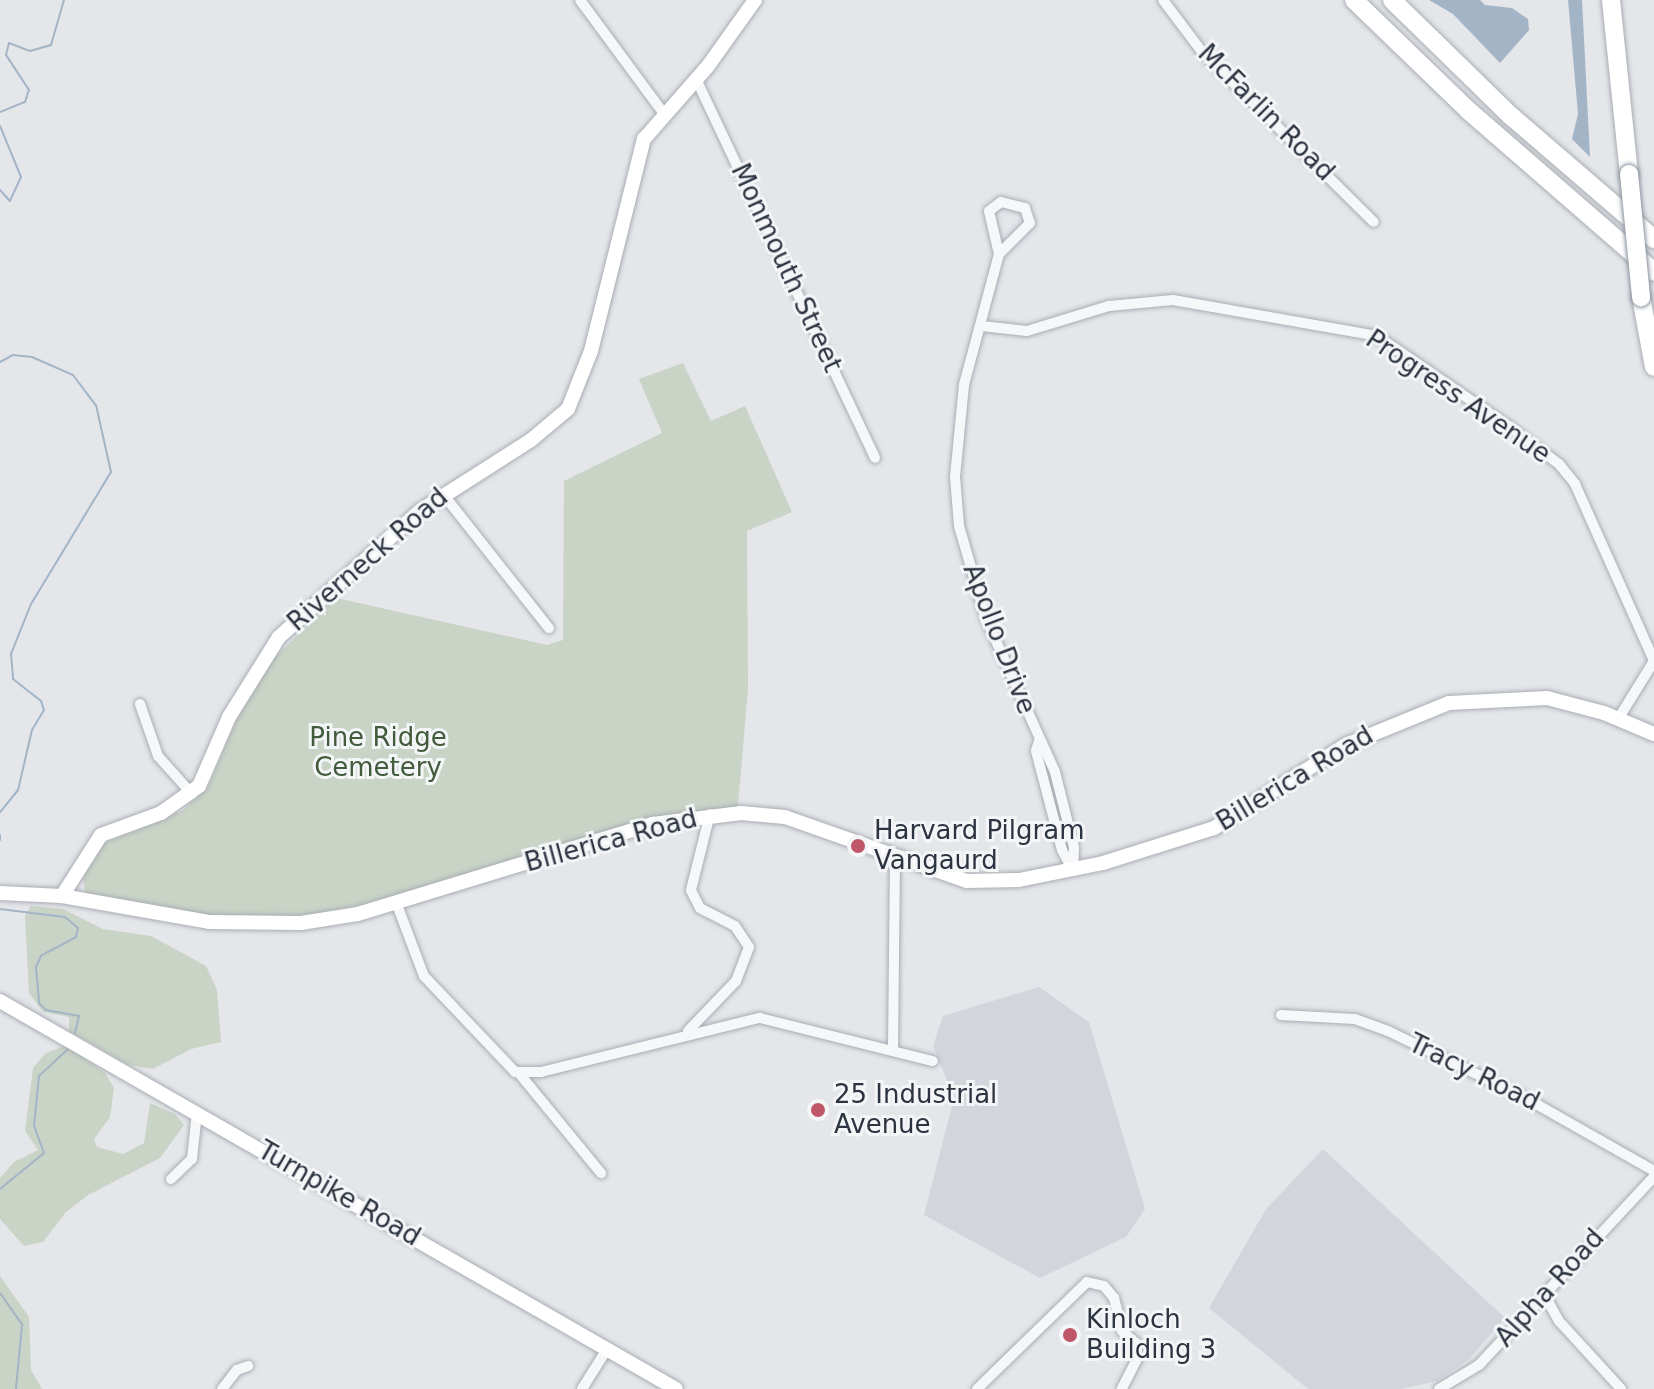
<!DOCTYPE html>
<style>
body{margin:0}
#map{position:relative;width:1654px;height:1389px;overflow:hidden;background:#e4e6ea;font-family:"DejaVu Sans",sans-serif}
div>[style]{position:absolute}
.built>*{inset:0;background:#d2d5dc}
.green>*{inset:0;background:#c9d3c6}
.water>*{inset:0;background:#a3b4c6}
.stream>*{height:2px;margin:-1px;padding:0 1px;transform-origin:1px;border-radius:1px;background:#a3b4c6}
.roads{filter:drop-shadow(0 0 2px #a9adb4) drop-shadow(0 0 2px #a9adb4)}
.minor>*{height:10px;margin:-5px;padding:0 5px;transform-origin:5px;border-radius:5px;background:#f6f7f9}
.secondary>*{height:14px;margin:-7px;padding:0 7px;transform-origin:7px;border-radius:7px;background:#fff}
.motorway>*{height:18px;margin:-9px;padding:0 9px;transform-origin:9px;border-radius:9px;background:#fff}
.bridges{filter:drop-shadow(0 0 2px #8c949f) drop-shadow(0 0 2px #8c949f)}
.motorway-bridge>*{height:18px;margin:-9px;padding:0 9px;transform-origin:9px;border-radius:9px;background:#fff}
.dots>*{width:22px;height:22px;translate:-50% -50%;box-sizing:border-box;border:4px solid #f3f5f7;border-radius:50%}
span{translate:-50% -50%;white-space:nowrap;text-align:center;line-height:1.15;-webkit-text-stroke:6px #f3f5f7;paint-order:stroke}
.street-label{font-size:26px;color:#2d3441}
.park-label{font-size:26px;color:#425b3c}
.poi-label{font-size:26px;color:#2d3441}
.left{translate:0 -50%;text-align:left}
</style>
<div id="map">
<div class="built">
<i style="clip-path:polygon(1039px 987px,1089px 1022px,1145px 1209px,1126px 1237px,1040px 1278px,924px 1215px,954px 1098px,933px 1046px,943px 1016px)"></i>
<i style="clip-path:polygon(1323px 1149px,1505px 1318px,1468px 1360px,1437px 1381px,1401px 1389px,1308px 1389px,1209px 1308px,1266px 1209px)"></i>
</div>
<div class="green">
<i style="clip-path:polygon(683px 363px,711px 421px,745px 406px,792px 512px,747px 531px,748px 688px,738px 806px,660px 816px,366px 904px,299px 917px,216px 916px,86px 896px,83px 879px,98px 846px,182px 811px,209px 785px,236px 720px,272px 660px,336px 598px,547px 645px,563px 640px,564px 481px,662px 433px,639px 379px)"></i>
<i style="clip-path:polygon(31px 906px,63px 909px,103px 929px,151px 936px,206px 966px,217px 990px,221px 1042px,191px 1049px,153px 1069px,129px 1065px,69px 1031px,69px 1017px,43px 1012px,29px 993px,25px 916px)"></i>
<i style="clip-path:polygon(66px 1045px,105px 1073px,114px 1088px,110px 1117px,94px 1139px,97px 1147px,123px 1154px,144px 1143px,150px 1103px,175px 1114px,184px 1125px,160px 1158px,88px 1195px,66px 1212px,43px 1242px,24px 1246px,0 1219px,0 1178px,14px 1162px,38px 1150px,25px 1131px,33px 1068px,45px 1054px)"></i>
<i style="clip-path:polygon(0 1276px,29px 1317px,31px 1370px,42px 1389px,0 1389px)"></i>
</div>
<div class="water">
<i style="clip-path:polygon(1429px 0,1480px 0,1485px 5px,1512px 8px,1528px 19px,1529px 30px,1500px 63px,1453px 14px)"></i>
<i style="clip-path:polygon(1568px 0,1582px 0,1590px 157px,1572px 139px,1578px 114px)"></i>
</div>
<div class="stream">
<i style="left:0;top:112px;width:27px;rotate:-22deg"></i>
<i style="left:25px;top:102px;width:13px;rotate:-72deg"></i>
<i style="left:29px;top:90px;width:42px;rotate:-123.3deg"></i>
<i style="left:6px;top:55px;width:12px;rotate:-76deg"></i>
<i style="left:9px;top:43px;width:22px;rotate:21deg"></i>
<i style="left:30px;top:51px;width:22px;rotate:-16deg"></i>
<i style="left:51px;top:45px;width:47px;rotate:-73.9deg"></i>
<i style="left:0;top:126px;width:55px;rotate:67.6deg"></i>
<i style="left:21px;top:177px;width:26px;rotate:115deg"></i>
<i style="left:10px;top:201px;width:15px;rotate:-132deg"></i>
<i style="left:0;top:362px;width:15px;rotate:-28deg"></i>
<i style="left:13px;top:355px;width:19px;rotate:6deg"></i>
<i style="left:32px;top:357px;width:45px;rotate:23.7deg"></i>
<i style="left:73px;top:375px;width:38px;rotate:53deg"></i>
<i style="left:96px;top:405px;width:69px;rotate:77.4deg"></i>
<i style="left:111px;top:472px;width:154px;rotate:121.2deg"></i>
<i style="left:31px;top:604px;width:54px;rotate:111.8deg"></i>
<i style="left:11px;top:654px;width:25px;rotate:85deg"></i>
<i style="left:13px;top:679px;width:36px;rotate:38deg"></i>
<i style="left:41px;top:701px;width:9px;rotate:72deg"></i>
<i style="left:44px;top:710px;width:23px;rotate:121deg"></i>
<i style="left:32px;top:730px;width:62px;rotate:103.1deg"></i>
<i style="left:18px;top:790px;width:28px;rotate:129deg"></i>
<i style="left:0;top:835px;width:5px;rotate:90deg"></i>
<i style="left:0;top:909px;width:65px;rotate:7deg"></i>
<i style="left:65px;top:917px;width:17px;rotate:40deg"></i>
<i style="left:78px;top:928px;width:9px;rotate:103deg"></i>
<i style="left:76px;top:937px;width:40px;rotate:152deg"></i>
<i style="left:41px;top:956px;width:12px;rotate:114deg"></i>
<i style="left:36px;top:967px;width:36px;rotate:85deg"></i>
<i style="left:39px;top:1003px;width:10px;rotate:45deg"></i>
<i style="left:46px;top:1010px;width:34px;rotate:10deg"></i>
<i style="left:79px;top:1016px;width:18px;rotate:103deg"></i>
<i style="left:0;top:1189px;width:57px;rotate:-39.3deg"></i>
<i style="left:44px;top:1153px;width:29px;rotate:-110deg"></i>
<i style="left:34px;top:1126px;width:50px;rotate:-84.3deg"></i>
<i style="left:39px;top:1076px;width:40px;rotate:-43deg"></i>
<i style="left:0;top:1293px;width:39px;rotate:55deg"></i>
<i style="left:22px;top:1325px;width:64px;rotate:95.4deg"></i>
</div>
<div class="roads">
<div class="minor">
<i style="left:580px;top:0;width:142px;rotate:53.6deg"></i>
<i style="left:1163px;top:0;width:66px;rotate:53deg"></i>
<i style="left:1203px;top:53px;width:240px;rotate:44.7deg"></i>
<i style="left:696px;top:79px;width:419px;rotate:64.7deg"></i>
<i style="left:999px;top:254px;width:44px;rotate:-103.1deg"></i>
<i style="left:989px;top:211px;width:15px;rotate:-37deg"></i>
<i style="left:1001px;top:202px;width:25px;rotate:14deg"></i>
<i style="left:1025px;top:208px;width:16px;rotate:72deg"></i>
<i style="left:1030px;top:223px;width:44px;rotate:135deg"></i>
<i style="left:999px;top:254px;width:136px;rotate:105deg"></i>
<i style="left:964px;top:385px;width:92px;rotate:95.6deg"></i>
<i style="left:955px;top:477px;width:49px;rotate:85.3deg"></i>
<i style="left:959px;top:526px;width:97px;rotate:73.8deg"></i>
<i style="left:986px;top:619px;width:168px;rotate:65.7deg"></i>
<i style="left:1055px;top:772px;width:77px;rotate:75.8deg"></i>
<i style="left:1074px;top:847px;width:24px;rotate:92deg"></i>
<i style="left:982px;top:326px;width:45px;rotate:6.3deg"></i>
<i style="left:1027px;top:331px;width:86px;rotate:-17deg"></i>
<i style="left:1109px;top:306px;width:64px;rotate:-5.4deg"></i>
<i style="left:1173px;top:300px;width:207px;rotate:10deg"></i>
<i style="left:1377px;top:336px;width:158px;rotate:34.4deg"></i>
<i style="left:1507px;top:425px;width:65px;rotate:36.9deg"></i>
<i style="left:1559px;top:464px;width:26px;rotate:51deg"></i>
<i style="left:1575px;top:484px;width:194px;rotate:65.9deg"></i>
<i style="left:1654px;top:661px;width:68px;rotate:121.8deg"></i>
<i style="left:443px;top:494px;width:171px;rotate:51.7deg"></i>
<i style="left:140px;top:704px;width:55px;rotate:70.9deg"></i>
<i style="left:158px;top:756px;width:51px;rotate:48.2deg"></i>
<i style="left:1039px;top:741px;width:10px;rotate:107deg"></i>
<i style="left:1036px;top:751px;width:102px;rotate:75.3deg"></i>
<i style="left:1062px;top:850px;width:21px;rotate:62deg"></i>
<i style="left:396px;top:902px;width:79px;rotate:69.3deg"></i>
<i style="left:424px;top:976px;width:132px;rotate:46.5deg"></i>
<i style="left:515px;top:1072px;width:26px"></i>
<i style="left:541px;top:1072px;width:226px;rotate:-13.9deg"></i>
<i style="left:760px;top:1018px;width:178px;rotate:14deg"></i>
<i style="left:1281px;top:1015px;width:74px;rotate:3.1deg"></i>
<i style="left:1355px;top:1019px;width:35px;rotate:20deg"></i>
<i style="left:1388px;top:1031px;width:151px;rotate:25.9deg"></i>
<i style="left:1524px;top:1097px;width:150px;rotate:29.6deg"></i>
<i style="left:688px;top:1031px;width:69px;rotate:-46.2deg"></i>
<i style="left:736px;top:981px;width:36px;rotate:-69deg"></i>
<i style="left:749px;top:947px;width:25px;rotate:-124deg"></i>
<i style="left:735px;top:926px;width:39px;rotate:-153deg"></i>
<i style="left:700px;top:908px;width:20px;rotate:-117deg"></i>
<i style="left:691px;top:890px;width:78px;rotate:-76deg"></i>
<i style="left:893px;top:1050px;width:194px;rotate:-89.4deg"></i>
<i style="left:518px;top:1072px;width:131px;rotate:50.6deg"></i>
<i style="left:171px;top:1179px;width:29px;rotate:-44deg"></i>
<i style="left:192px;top:1159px;width:47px;rotate:-83.9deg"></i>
<i style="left:1544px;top:1294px;width:31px;rotate:61deg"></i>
<i style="left:1559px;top:1321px;width:92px;rotate:47.6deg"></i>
<i style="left:222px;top:1389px;width:24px;rotate:-52deg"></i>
<i style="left:237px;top:1370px;width:12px;rotate:-20deg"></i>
<i style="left:582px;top:1389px;width:47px;rotate:-58deg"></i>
<i style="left:977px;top:1389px;width:153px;rotate:-44.2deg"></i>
<i style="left:1087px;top:1282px;width:17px;rotate:13deg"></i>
<i style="left:1104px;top:1286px;width:16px;rotate:50deg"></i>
<i style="left:1114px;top:1298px;width:34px;rotate:76deg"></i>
<i style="left:1122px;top:1331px;width:18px;rotate:41deg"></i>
<i style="left:1136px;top:1343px;width:14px;rotate:82deg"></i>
<i style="left:1138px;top:1357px;width:36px;rotate:117deg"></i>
<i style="left:1439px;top:1389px;width:47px;rotate:-31deg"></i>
<i style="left:1479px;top:1365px;width:257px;rotate:-47.1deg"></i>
</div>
<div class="secondary">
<i style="left:0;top:893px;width:62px;rotate:2.8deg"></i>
<i style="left:62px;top:896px;width:149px;rotate:10deg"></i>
<i style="left:209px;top:922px;width:92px;rotate:0.6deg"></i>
<i style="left:301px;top:923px;width:58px;rotate:-9deg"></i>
<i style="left:358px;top:914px;width:308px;rotate:-17deg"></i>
<i style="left:653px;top:824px;width:89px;rotate:-7.1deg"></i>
<i style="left:741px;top:813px;width:44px;rotate:5.2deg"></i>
<i style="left:785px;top:817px;width:193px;rotate:19.4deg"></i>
<i style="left:967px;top:881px;width:52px;rotate:-1.1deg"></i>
<i style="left:1019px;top:880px;width:86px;rotate:-11.4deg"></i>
<i style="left:1103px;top:863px;width:116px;rotate:-17.5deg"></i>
<i style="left:1214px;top:828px;width:156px;rotate:-32.2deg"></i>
<i style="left:1346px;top:745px;width:111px;rotate:-22.2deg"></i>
<i style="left:1449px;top:703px;width:98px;rotate:-2.9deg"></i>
<i style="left:1547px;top:698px;width:59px;rotate:14.7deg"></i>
<i style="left:1604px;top:713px;width:54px;rotate:22.8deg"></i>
<i style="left:62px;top:896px;width:72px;rotate:-57.4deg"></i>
<i style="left:101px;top:835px;width:64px;rotate:-20.1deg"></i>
<i style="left:161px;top:813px;width:47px;rotate:-35.4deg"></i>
<i style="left:199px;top:786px;width:75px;rotate:-66.5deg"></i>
<i style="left:229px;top:717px;width:94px;rotate:-58deg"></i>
<i style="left:279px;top:637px;width:189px;rotate:-41.8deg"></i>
<i style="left:420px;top:511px;width:132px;rotate:-32.6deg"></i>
<i style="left:531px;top:440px;width:48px;rotate:-40deg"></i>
<i style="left:568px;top:409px;width:62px;rotate:-68.4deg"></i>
<i style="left:591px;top:351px;width:219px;rotate:-76deg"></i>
<i style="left:644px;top:139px;width:97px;rotate:-48.8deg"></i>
<i style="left:708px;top:66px;width:81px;rotate:-54.5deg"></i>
<i style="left:0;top:1001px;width:779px;rotate:29.85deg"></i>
</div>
<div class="motorway">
<i style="left:1354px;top:0;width:160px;rotate:44deg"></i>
<i style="left:1469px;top:111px;width:245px;rotate:41deg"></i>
<i style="left:1392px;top:0;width:166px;rotate:44.3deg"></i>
<i style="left:1511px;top:116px;width:189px;rotate:40.7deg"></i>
<i style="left:1611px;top:0;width:175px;rotate:84.1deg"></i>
<i style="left:1641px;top:297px;width:71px;rotate:79.5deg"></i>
</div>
</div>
<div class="bridges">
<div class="motorway-bridge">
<i style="left:1629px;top:174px;width:124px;rotate:84.4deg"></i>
</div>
</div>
<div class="dots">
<i style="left:858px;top:846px;background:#c05768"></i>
<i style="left:818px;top:1110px;background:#c05768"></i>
<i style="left:1070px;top:1335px;background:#c05768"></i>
</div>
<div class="street-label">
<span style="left:1266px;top:113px;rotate:45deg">McFarlin Road</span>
<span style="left:786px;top:268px;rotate:65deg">Monmouth Street</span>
<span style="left:1458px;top:397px;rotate:34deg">Progress Avenue</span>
<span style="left:368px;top:560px;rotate:-41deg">Riverneck Road</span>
<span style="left:999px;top:639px;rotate:69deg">Apollo Drive</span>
<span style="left:1295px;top:779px;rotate:-31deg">Billerica Road</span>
<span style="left:611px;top:841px;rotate:-15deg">Billerica Road</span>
<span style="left:1474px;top:1073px;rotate:26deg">Tracy Road</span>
<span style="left:339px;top:1194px;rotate:30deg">Turnpike Road</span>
<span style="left:1550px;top:1288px;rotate:-48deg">Alpha Road</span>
</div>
<div class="park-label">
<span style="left:378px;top:753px">Pine Ridge<br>Cemetery</span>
</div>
<div class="poi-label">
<span class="left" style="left:874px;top:846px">Harvard Pilgram<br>Vangaurd</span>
<span class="left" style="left:834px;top:1110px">25 Industrial<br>Avenue</span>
<span class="left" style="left:1086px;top:1335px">Kinloch<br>Building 3</span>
</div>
</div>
